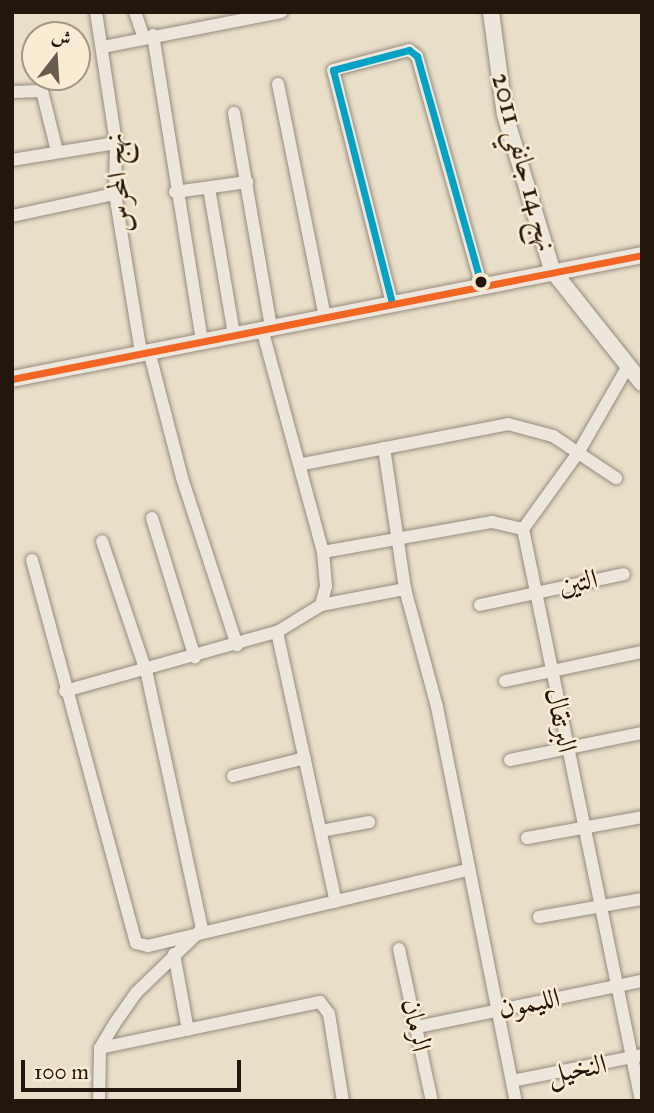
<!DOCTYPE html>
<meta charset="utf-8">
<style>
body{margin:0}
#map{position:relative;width:654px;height:1113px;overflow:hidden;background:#e9dec8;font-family:"IM FELL Great Primer",Amiri,serif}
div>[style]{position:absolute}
.roads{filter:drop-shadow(0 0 2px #948c7e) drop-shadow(0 0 2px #948c7e)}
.minor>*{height:12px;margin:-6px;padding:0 6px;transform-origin:6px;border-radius:6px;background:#ece6dc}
.tertiary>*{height:16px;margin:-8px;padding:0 8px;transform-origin:8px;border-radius:8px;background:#ece6dc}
.bus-1>*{height:7px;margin:-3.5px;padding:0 3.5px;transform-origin:3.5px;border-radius:3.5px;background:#02a2c4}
.bus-2>*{height:7px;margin:-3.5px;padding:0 3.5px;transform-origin:3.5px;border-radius:3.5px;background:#f26522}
.dots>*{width:19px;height:19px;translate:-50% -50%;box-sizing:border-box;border:4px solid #f9ecd3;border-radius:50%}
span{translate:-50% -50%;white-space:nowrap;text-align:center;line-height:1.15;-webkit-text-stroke:5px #f9ecd3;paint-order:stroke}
.street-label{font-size:28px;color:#23160c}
.frame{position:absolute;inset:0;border:14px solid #23160c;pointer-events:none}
.north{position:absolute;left:21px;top:21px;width:70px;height:70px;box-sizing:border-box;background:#f9ecd3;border:2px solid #a39683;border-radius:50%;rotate:17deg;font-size:19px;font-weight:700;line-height:28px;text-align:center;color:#23160c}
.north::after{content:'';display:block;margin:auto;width:24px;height:32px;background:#685c4e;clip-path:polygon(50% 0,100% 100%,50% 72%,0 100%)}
.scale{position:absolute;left:21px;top:1060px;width:220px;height:32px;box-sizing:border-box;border:4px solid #23160c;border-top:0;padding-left:9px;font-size:21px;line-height:24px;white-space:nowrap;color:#23160c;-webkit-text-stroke:5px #f9ecd3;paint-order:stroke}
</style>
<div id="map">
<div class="roads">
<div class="minor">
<i style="left:96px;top:12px;width:133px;rotate:81.3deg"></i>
<i style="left:116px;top:143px;width:51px;rotate:91.1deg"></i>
<i style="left:115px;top:194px;width:161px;rotate:80.7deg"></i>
<i style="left:135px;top:12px;width:28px;rotate:71deg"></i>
<i style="left:153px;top:35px;width:310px;rotate:80.9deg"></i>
<i style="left:103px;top:47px;width:182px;rotate:-11.1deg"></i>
<i style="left:278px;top:84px;width:238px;rotate:78.6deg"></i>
<i style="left:12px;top:92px;width:30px;rotate:-2deg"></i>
<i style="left:42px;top:91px;width:62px;rotate:76deg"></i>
<i style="left:234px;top:113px;width:217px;rotate:80.2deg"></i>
<i style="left:12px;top:160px;width:105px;rotate:-9.3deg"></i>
<i style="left:209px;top:188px;width:149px;rotate:80.3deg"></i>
<i style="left:175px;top:192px;width:73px;rotate:-7.9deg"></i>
<i style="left:12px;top:216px;width:105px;rotate:-12.1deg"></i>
<i style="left:392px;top:303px;width:240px;rotate:-104.2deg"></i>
<i style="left:333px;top:70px;width:79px;rotate:-14.7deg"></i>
<i style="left:409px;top:50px;width:10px;rotate:37deg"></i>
<i style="left:417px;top:56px;width:237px;rotate:74.3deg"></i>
<i style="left:149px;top:351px;width:131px;rotate:75.4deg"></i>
<i style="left:182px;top:478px;width:176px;rotate:71.8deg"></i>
<i style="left:628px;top:366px;width:100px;rotate:119.9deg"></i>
<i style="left:578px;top:453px;width:94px;rotate:125.9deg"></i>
<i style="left:523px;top:529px;width:584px;rotate:78.34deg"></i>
<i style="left:384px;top:448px;width:143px;rotate:81.5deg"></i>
<i style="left:405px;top:589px;width:122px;rotate:74.8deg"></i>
<i style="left:437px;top:707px;width:402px;rotate:78.7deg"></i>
<i style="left:303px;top:464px;width:209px;rotate:-11deg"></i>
<i style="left:508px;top:424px;width:47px;rotate:14.9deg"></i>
<i style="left:553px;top:436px;width:76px;rotate:33.7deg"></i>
<i style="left:152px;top:518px;width:146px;rotate:72.9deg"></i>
<i style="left:323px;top:552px;width:172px;rotate:-10.1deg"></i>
<i style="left:492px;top:522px;width:32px;rotate:13deg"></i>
<i style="left:32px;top:560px;width:397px;rotate:74.8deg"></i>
<i style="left:136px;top:943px;width:12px;rotate:14deg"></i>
<i style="left:148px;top:946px;width:329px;rotate:-13.4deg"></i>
<i style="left:321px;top:605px;width:86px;rotate:-10.8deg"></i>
<i style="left:480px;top:605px;width:147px;rotate:-12.1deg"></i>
<i style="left:277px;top:632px;width:276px;rotate:77.7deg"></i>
<i style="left:505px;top:681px;width:140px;rotate:-12deg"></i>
<i style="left:65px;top:691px;width:220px;rotate:-15.6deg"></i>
<i style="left:277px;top:632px;width:52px;rotate:-31.5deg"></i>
<i style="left:321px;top:605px;width:20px;rotate:-75deg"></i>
<i style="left:326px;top:586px;width:34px;rotate:-95deg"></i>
<i style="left:323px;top:552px;width:231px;rotate:-105.3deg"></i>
<i style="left:510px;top:760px;width:135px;rotate:-11.6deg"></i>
<i style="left:233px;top:776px;width:74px;rotate:-14deg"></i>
<i style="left:321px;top:831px;width:49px;rotate:-10.6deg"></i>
<i style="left:527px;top:838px;width:117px;rotate:-10.3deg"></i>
<i style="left:539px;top:917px;width:105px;rotate:-9.9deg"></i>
<i style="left:399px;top:949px;width:156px;rotate:77.8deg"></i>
<i style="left:174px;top:954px;width:77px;rotate:79.6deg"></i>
<i style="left:417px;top:1027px;width:230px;rotate:-11.6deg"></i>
<i style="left:100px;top:1048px;width:225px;rotate:-11.8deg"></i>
<i style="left:320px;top:1002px;width:15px;rotate:53deg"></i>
<i style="left:329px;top:1014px;width:88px;rotate:80.9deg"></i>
<i style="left:512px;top:1081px;width:133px;rotate:-11.3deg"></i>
<i style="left:99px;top:1101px;width:53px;rotate:-88.9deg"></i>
<i style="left:100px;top:1048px;width:29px;rotate:-59deg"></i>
<i style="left:115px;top:1023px;width:38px;rotate:-55deg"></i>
<i style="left:137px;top:992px;width:91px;rotate:-44.1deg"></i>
<i style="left:202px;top:929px;width:264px;rotate:-102.2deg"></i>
<i style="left:146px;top:671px;width:137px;rotate:-108.7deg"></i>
</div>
<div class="tertiary">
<i style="left:491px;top:12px;width:104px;rotate:82.3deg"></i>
<i style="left:505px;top:115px;width:162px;rotate:73.1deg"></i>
<i style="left:552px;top:270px;width:144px;rotate:51.5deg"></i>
<i style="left:12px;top:379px;width:642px;rotate:-11.13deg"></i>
</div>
</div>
<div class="bus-1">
<i style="left:392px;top:303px;width:240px;rotate:-104.2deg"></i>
<i style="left:333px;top:70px;width:79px;rotate:-14.7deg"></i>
<i style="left:409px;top:50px;width:10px;rotate:37deg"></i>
<i style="left:417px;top:56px;width:237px;rotate:74.3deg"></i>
</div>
<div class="bus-2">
<i style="left:12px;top:379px;width:642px;rotate:-11.13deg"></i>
</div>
<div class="dots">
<i style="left:481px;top:282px;background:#23160c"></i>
</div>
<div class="street-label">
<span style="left:524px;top:162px;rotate:75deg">نهج 14 جانفي 2011</span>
<span style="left:118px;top:183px;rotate:-95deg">نهج المحرس</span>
<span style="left:578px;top:582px;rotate:-11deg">التين</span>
<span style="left:561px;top:720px;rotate:78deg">البرتقال</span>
<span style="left:529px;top:1003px;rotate:-11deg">الليمون</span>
<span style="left:416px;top:1025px;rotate:78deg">الرمان</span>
<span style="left:577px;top:1069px;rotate:-11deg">النخيل</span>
</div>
<div class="frame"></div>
<div class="north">ش</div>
<div class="scale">100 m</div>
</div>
